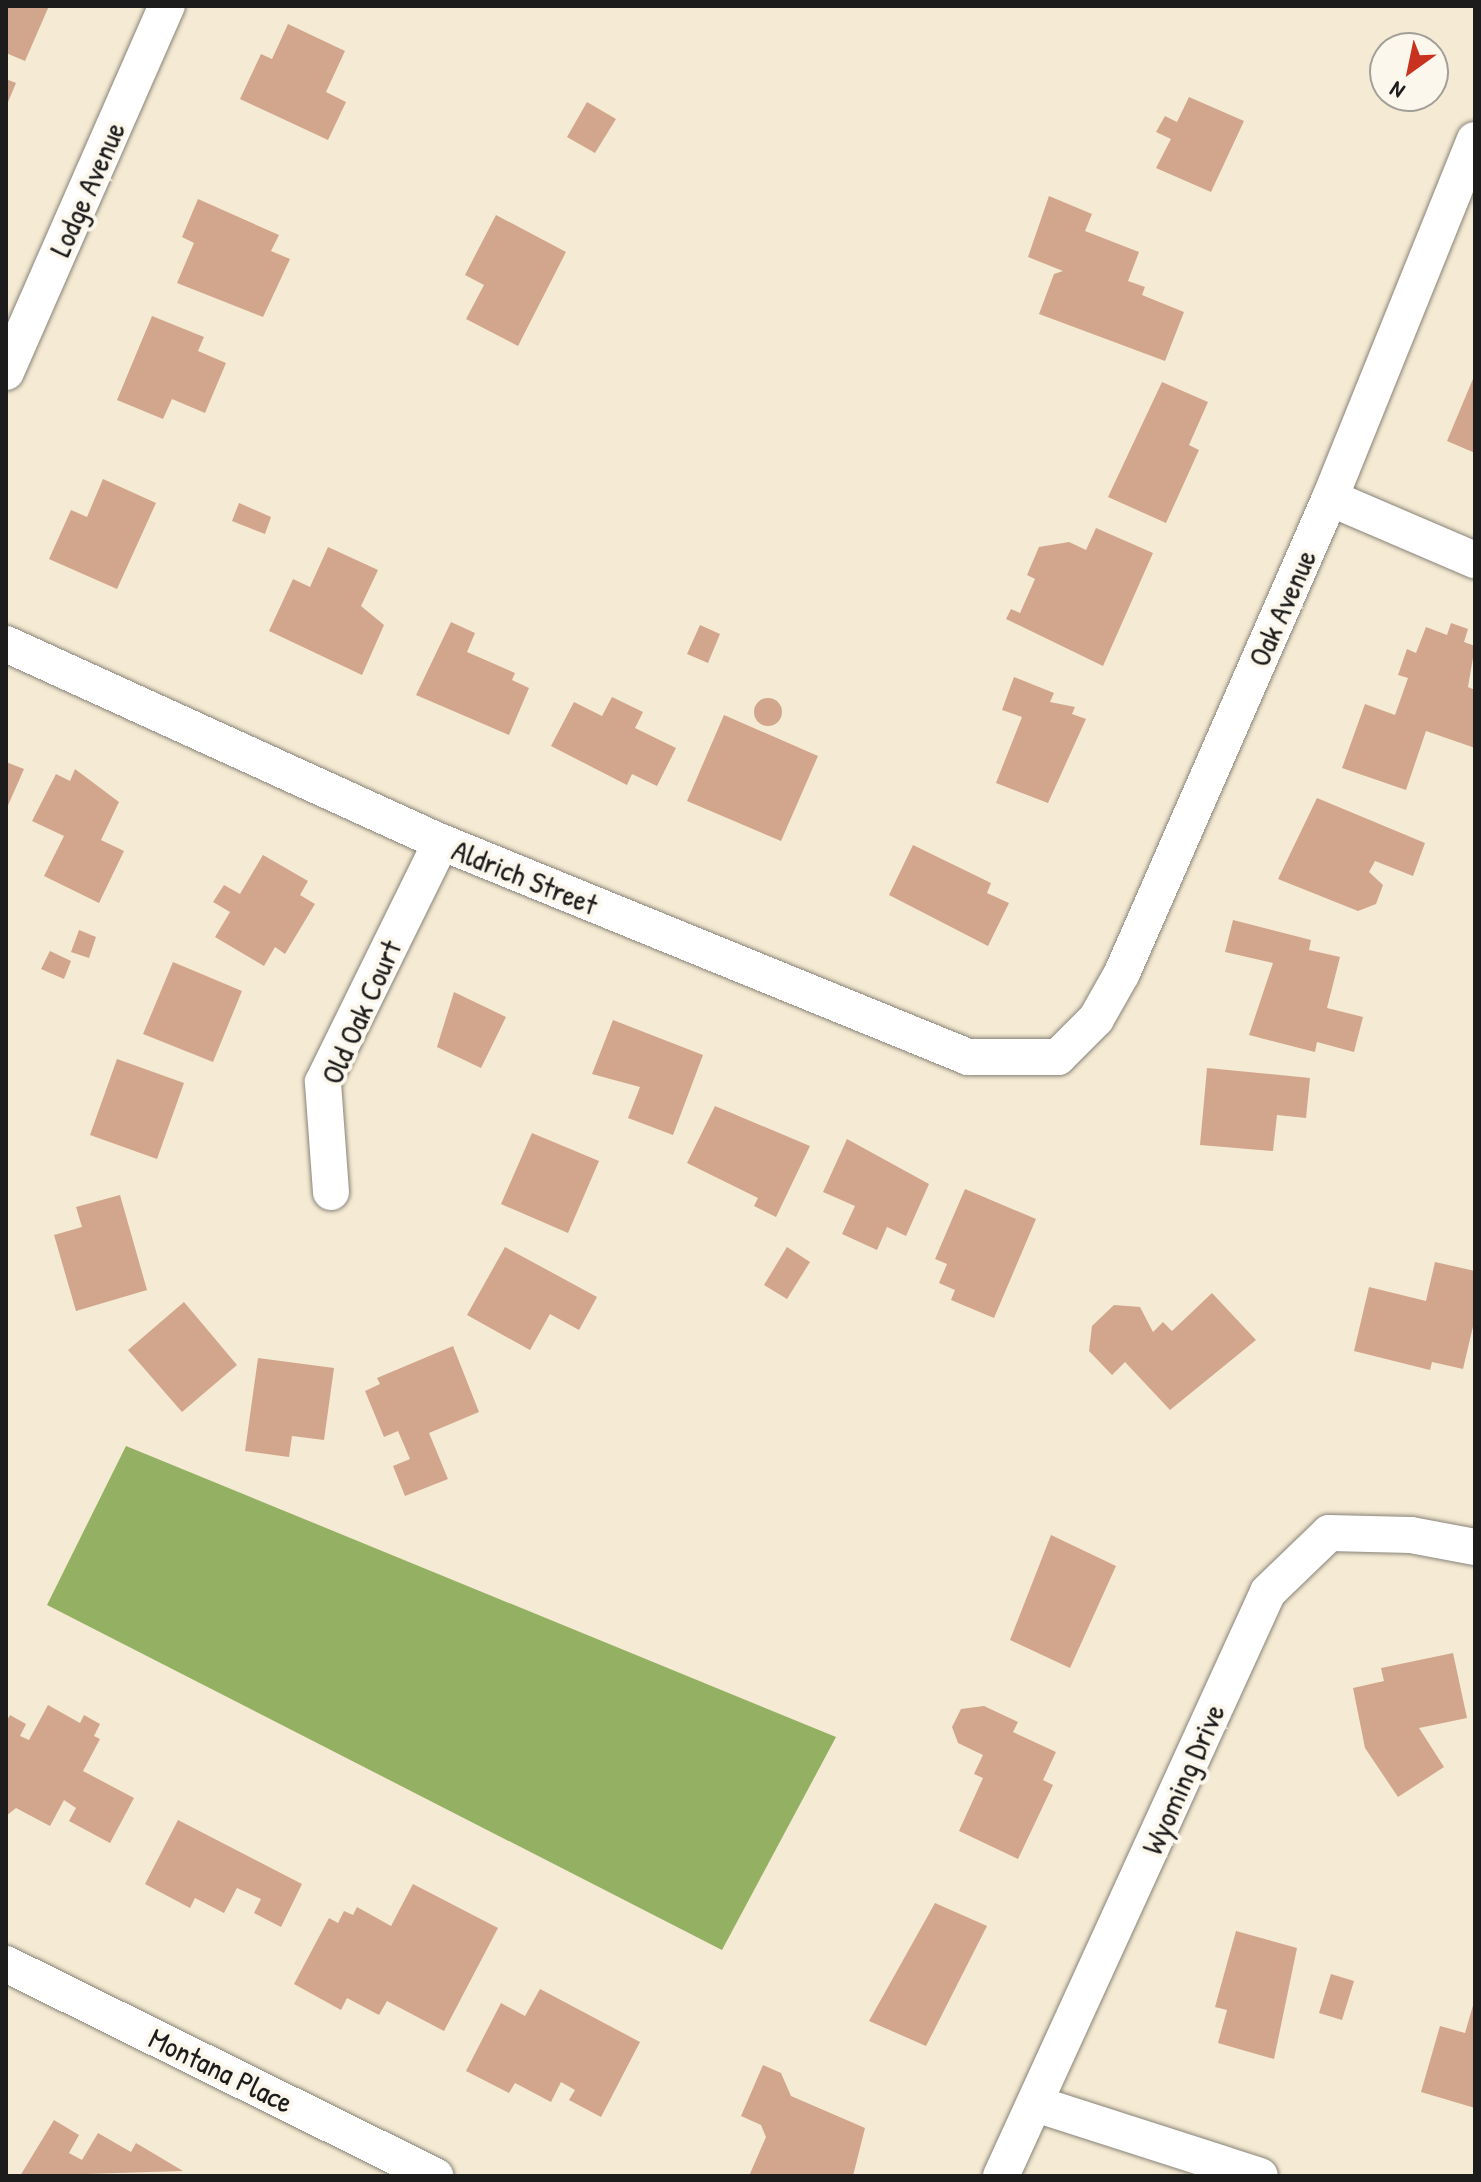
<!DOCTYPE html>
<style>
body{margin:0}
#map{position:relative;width:1481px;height:2182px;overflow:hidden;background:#f5ead3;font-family:"Patrick Hand",sans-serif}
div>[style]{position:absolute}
.forest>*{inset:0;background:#94b062}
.building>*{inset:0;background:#d2a68c}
.round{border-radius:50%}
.roads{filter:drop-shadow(0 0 2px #888378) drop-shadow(0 0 2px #888378)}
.street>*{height:36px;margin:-18px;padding:0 18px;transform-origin:18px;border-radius:18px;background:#fff}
span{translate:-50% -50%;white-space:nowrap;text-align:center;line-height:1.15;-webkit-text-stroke:8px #fbf7ec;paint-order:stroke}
.street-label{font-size:30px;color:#1c1c1c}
.frame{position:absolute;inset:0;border:8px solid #1c1c1c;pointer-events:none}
.north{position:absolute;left:1369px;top:32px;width:80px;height:80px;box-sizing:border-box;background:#fbf7ec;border:2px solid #a29f99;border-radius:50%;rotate:213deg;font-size:22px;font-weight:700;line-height:32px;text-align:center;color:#1c1c1c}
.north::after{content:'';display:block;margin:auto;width:28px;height:36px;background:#c8321e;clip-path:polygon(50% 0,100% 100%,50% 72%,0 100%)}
</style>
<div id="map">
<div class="forest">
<i style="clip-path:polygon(126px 1446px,836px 1737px,722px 1950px,47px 1605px)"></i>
</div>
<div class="building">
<i style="clip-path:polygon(6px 6px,49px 6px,25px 61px,6px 53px)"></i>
<i style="clip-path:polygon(288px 24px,345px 51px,326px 92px,346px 102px,328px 140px,240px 99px,261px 54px,272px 59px)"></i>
<i style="clip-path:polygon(6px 79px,16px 83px,6px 107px)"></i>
<i style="clip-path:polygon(1189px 97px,1244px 121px,1211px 192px,1156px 168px,1171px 139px,1156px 132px,1165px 116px,1177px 122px)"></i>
<i style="clip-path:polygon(587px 102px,616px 119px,595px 153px,567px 137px)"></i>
<i style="clip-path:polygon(1049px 196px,1092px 214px,1085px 231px,1139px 252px,1128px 281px,1145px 287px,1142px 295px,1184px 312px,1165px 361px,1039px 314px,1054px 274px,1063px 271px,1028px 257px)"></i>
<i style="clip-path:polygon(198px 199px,279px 235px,271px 251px,290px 259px,263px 317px,177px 283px,194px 243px,182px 237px)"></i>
<i style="clip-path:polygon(496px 215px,566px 252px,518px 346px,466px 319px,484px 285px,465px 275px)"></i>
<i style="clip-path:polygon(152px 316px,204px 337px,198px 351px,226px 363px,205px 413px,172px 399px,163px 419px,117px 400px)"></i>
<i style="clip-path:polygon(1475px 374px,1475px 453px,1447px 441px)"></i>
<i style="clip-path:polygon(1162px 382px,1208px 402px,1189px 445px,1199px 450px,1166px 523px,1108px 497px)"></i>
<i style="clip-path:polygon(103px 479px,156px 503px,117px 589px,49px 559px,71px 510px,87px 517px)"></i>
<i style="clip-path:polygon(239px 503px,271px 517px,265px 534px,232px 521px)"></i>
<i style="clip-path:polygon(1096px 528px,1153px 553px,1103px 666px,1006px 619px,1011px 609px,1020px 613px,1035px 579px,1027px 575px,1039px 547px,1069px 542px,1086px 550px)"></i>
<i style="clip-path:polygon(328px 547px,378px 570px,361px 606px,384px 625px,362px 675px,269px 631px,293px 579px,310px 587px)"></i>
<i style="clip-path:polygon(451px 622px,475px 633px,467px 652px,515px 673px,512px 680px,529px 688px,509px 735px,416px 695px)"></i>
<i style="clip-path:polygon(1451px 623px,1468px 629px,1464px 642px,1475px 646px,1468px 687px,1475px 690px,1475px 748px,1426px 731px,1406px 790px,1342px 768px,1365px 704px,1395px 715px,1408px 678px,1398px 675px,1407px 649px,1416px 653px,1426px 627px,1447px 635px)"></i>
<i style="clip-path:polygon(700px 625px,720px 634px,708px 663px,687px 654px)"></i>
<i style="clip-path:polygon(1014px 677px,1054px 693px,1050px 702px,1075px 707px,1072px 714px,1086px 719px,1048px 803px,996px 783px,1022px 717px,1002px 710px)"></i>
<i style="clip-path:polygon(612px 697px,643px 712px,635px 728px,676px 748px,657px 786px,632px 774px,627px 785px,551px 746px,574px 702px,602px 716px)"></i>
<i class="round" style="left:754px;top:698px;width:28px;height:28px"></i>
<i style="clip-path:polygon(724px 715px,818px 756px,781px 841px,687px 801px)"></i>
<i style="clip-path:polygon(6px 762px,24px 769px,6px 810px)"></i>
<i style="clip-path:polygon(75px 769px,119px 802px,101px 840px,124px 851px,99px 903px,44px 876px,64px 836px,32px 821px,56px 774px,70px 781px)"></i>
<i style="clip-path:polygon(1317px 798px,1425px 843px,1413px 876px,1375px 861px,1369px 872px,1383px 885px,1376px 904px,1358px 911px,1278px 879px)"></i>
<i style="clip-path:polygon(913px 845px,991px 883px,987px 893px,1009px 903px,988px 946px,889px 895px)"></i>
<i style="clip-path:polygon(263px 855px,308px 881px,300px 895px,315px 904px,285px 954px,275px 947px,264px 966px,215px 937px,230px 912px,213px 902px,224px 885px,240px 894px)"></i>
<i style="clip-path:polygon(1233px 920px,1311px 940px,1309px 950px,1340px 957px,1327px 1008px,1363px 1017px,1354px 1052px,1317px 1042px,1315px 1052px,1249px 1035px,1273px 963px,1225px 952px)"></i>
<i style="clip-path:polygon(79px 930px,96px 937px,89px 958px,71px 952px)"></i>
<i style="clip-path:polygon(50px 951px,71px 961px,64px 979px,41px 969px)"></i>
<i style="clip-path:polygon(173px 962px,242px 991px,213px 1062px,143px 1034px)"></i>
<i style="clip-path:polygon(454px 992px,506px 1017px,481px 1068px,437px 1047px)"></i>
<i style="clip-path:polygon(613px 1020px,703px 1055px,673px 1135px,628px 1118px,640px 1087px,592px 1074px)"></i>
<i style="clip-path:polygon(117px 1059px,184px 1083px,157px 1159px,90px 1135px)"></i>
<i style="clip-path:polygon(1207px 1068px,1310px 1078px,1306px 1118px,1277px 1115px,1273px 1151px,1200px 1145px)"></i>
<i style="clip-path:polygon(715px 1106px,810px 1146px,776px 1217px,754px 1206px,758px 1198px,687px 1163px)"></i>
<i style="clip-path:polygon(532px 1133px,599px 1161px,568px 1233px,501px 1204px)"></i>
<i style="clip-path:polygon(847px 1139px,929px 1184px,906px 1236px,887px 1227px,877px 1250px,842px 1234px,855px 1206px,823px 1192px)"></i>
<i style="clip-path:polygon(965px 1189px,1036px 1219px,994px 1318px,951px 1300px,955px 1290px,939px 1283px,947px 1264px,935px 1259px)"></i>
<i style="clip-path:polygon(120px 1195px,147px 1290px,76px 1311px,54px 1235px,82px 1227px,76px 1207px)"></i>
<i style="clip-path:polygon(505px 1247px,597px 1297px,579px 1330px,550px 1314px,530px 1350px,467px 1315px)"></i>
<i style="clip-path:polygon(787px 1247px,810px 1262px,787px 1299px,764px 1285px)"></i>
<i style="clip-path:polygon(1435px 1262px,1475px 1271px,1475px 1318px,1463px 1369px,1432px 1362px,1430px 1370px,1354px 1351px,1369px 1287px,1426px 1301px)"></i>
<i style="clip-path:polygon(1212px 1293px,1256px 1340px,1170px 1410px,1125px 1362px,1112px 1375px,1089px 1351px,1092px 1326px,1114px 1305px,1140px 1307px,1153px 1332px,1163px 1322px,1172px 1331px)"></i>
<i style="clip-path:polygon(184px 1302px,237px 1365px,182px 1412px,128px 1350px)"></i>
<i style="clip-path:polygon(453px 1346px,479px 1412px,429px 1433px,448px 1479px,405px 1496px,393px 1466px,410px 1459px,398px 1431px,384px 1437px,365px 1391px,380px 1384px,377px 1378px)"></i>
<i style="clip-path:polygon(258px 1358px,334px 1368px,324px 1440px,292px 1436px,289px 1457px,245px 1451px)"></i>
<i style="clip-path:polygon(1051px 1535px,1116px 1566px,1070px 1668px,1010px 1640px)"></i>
<i style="clip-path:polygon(1453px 1653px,1467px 1718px,1419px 1728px,1444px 1767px,1398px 1797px,1365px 1748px,1353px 1688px,1384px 1681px,1381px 1668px)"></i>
<i style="clip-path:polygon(48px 1705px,80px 1723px,84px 1715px,100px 1724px,94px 1736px,100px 1739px,83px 1771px,134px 1798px,110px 1843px,69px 1821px,76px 1808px,64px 1800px,50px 1826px,16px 1808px,6px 1816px,6px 1722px,10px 1715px,26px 1724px,20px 1736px,29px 1740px)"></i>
<i style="clip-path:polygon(984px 1706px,1018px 1722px,1013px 1732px,1056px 1752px,1043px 1780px,1053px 1785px,1018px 1859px,959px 1831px,983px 1778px,974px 1774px,983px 1755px,958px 1743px,952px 1727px,961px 1709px)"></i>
<i style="clip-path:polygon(178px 1820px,302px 1884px,281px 1927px,254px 1913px,261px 1899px,237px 1888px,224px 1913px,195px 1898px,190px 1908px,145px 1884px)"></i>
<i style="clip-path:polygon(413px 1884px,498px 1928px,444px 2031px,387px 2001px,379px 2015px,347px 1998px,341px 2010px,294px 1984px,329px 1918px,338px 1923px,344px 1911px,353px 1915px,357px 1907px,391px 1926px)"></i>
<i style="clip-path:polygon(935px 1903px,987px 1926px,926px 2046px,869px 2021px)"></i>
<i style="clip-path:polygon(1236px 1931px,1297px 1948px,1274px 2059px,1218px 2043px,1227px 2010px,1215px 2007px)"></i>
<i style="clip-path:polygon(1331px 1974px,1354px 1981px,1342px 2020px,1319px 2013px)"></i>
<i style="clip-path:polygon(540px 1989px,640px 2042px,601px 2117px,569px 2100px,575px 2090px,561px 2082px,551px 2102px,515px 2083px,509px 2093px,466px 2071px,501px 2003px,525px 2016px)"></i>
<i style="clip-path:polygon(1474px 2002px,1475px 2002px,1475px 2108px,1421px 2092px,1440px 2026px,1465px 2033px)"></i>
<i style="clip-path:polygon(763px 2065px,781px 2073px,791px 2096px,865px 2128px,853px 2176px,749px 2176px,766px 2137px,761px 2125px,741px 2116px)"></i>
<i style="clip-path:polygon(54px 2120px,79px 2135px,69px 2153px,82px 2160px,98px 2133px,131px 2152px,136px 2143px,183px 2171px,20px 2176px)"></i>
</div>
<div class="roads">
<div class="street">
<i style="left:6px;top:372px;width:400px;rotate:-66.3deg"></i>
<i style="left:1330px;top:498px;width:158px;rotate:23.2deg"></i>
<i style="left:6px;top:644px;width:478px;rotate:24.5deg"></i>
<i style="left:441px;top:842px;width:569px;rotate:22.19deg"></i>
<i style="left:968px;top:1057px;width:90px"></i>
<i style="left:1058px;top:1057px;width:54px;rotate:-45deg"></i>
<i style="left:1096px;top:1019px;width:53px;rotate:-60.5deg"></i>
<i style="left:1122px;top:973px;width:519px;rotate:-66.35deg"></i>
<i style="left:1330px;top:498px;width:386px;rotate:-68deg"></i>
<i style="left:331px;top:1192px;width:110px;rotate:-94.2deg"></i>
<i style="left:323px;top:1082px;width:267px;rotate:-63.8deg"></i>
<i style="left:6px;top:1964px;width:479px;rotate:26.3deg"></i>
<i style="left:1036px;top:2104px;width:235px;rotate:17.8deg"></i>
<i style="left:1001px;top:2176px;width:642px;rotate:-65.43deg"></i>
<i style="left:1268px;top:1592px;width:85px;rotate:-44deg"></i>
<i style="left:1329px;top:1533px;width:82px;rotate:1.4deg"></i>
<i style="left:1411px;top:1535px;width:65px;rotate:10.6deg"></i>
</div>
</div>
<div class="street-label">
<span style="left:87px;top:189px;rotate:-66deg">Lodge Avenue</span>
<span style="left:1282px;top:608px;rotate:-66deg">Oak Avenue</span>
<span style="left:525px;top:877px;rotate:22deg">Aldrich Street</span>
<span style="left:361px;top:1012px;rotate:-66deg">Old Oak Court</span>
<span style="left:1183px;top:1779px;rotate:-66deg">Wyoming Drive</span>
<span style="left:221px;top:2070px;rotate:26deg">Montana Place</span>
</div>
<div class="frame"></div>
<div class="north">N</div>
</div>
